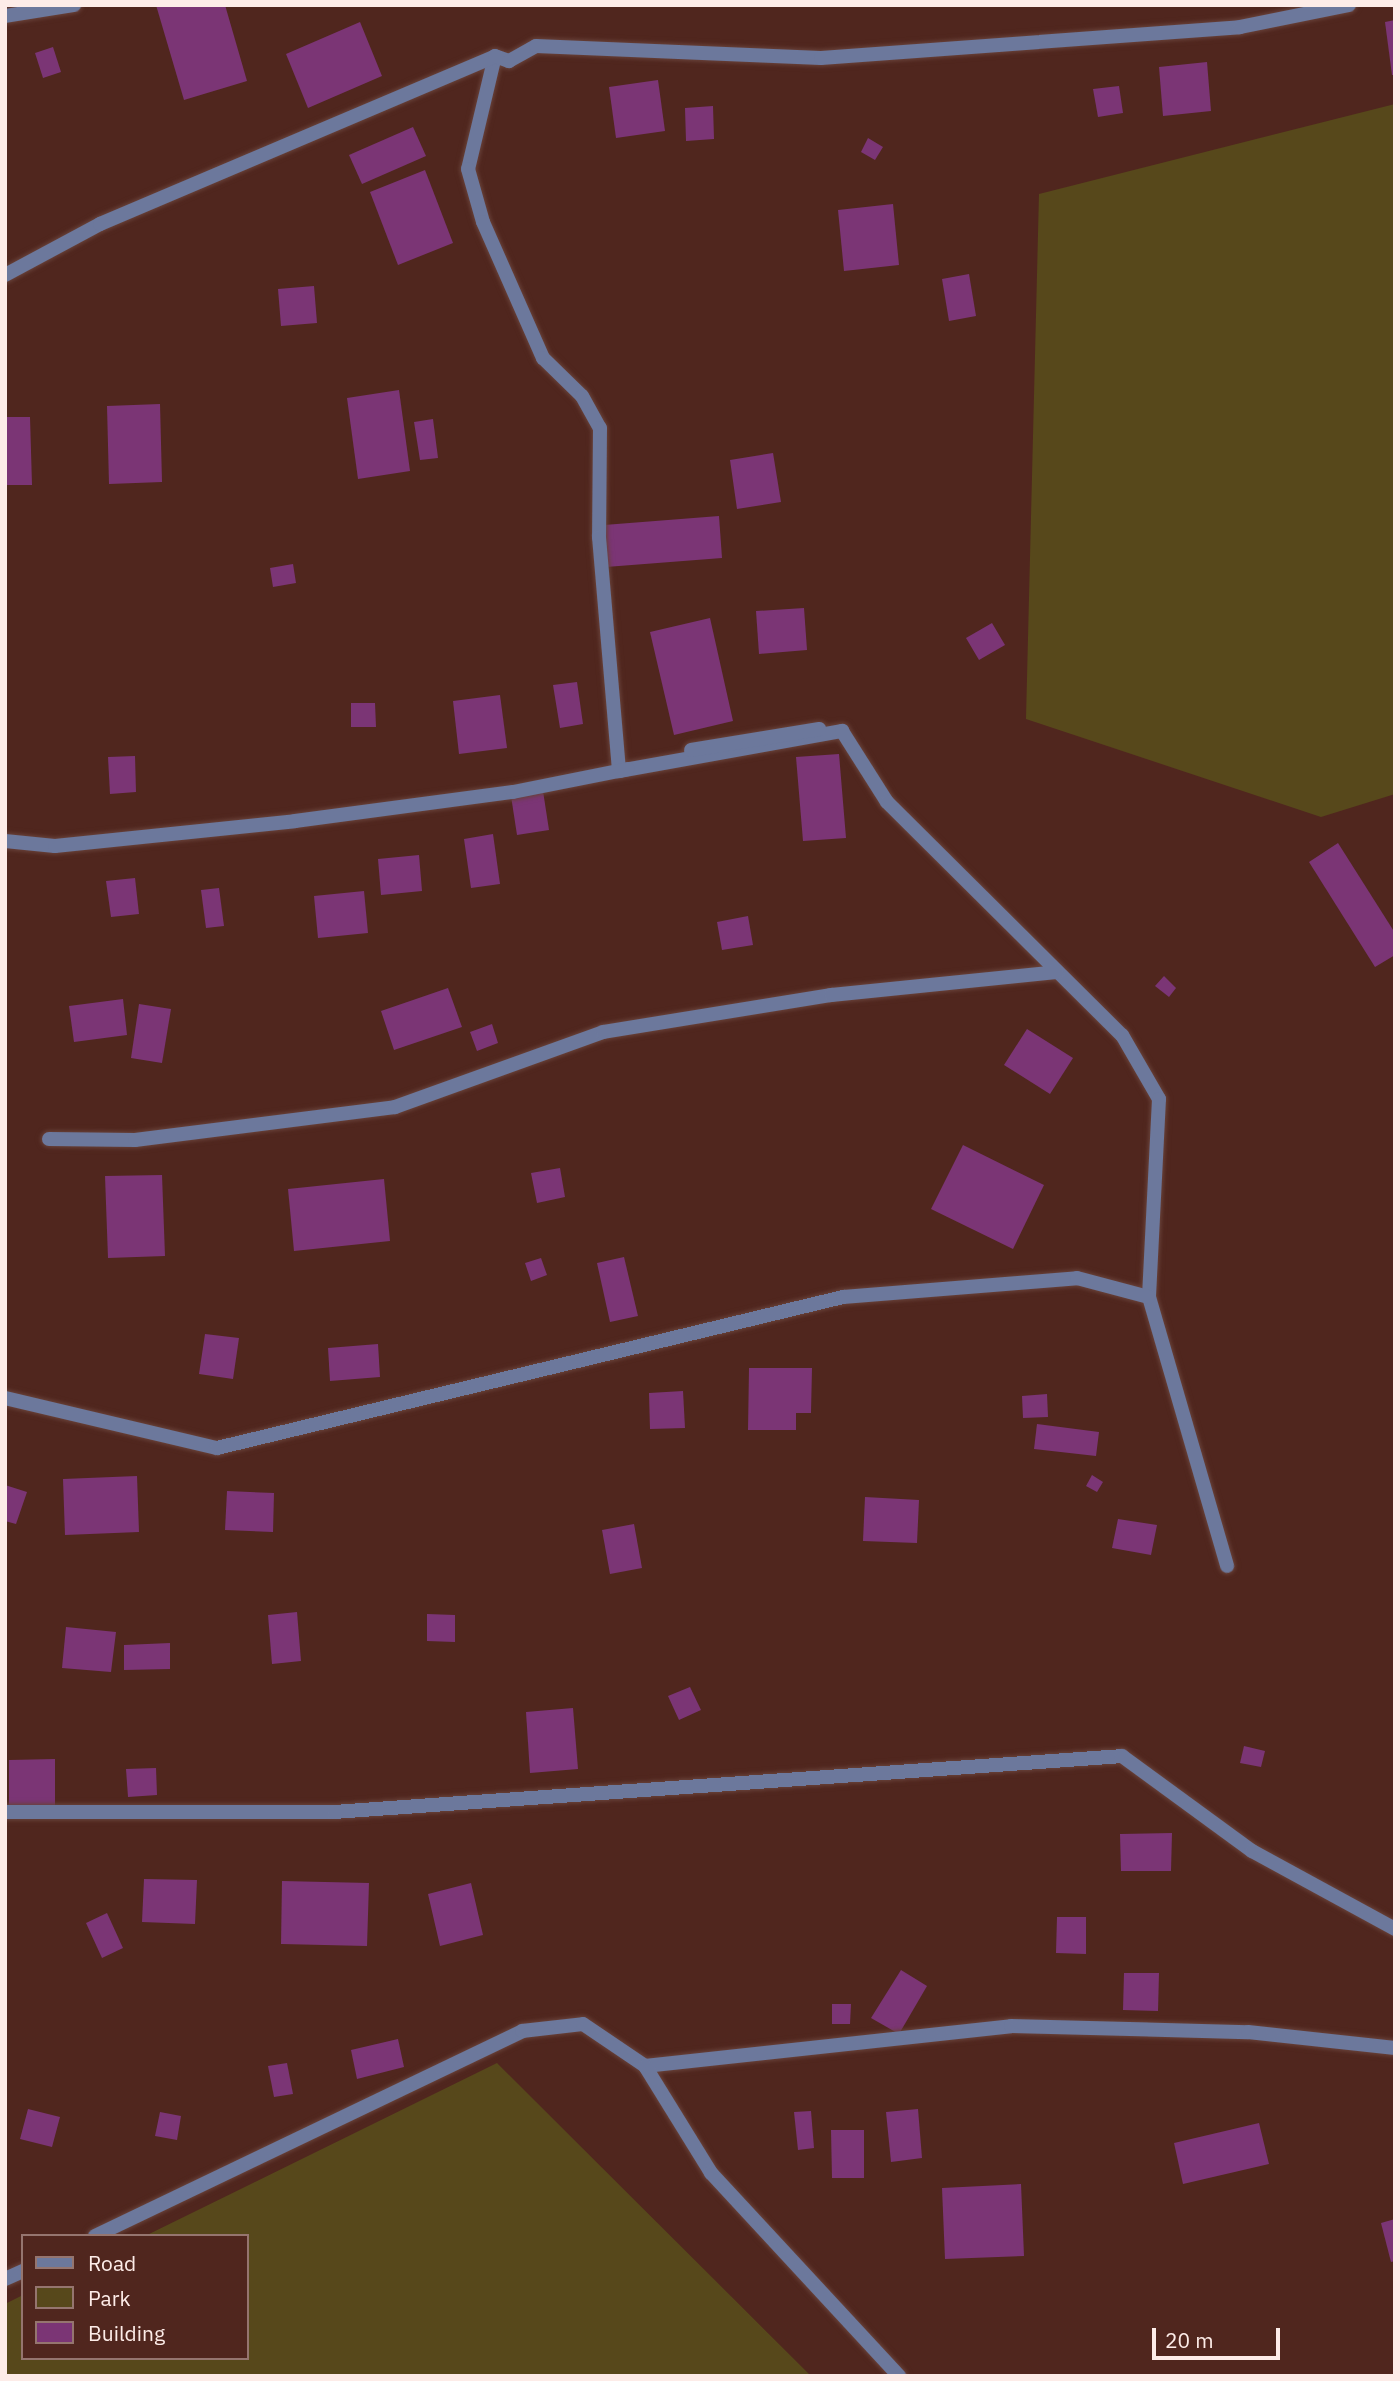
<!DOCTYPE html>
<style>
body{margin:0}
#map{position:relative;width:1400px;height:2381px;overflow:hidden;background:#50261e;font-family:"IBM Plex Sans",sans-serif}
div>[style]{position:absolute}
.green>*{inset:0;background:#57481b}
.building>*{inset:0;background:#7b3575}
.roads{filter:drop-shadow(0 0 2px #68423a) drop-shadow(0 0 2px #68423a)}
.service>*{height:14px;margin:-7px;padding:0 7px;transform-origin:7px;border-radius:7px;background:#6c789c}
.minor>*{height:14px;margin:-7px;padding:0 7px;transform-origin:7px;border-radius:7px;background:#6c789c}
span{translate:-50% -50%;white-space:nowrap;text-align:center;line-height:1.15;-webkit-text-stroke:7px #50261e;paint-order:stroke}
.frame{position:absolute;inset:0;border:7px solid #fdece8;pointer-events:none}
.legend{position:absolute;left:21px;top:2234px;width:228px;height:126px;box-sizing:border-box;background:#50261e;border:2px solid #95756f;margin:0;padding:9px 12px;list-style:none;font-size:21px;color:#fdece8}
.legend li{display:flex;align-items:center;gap:14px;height:35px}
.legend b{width:35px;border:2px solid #95756f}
.scale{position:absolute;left:1152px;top:2328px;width:128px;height:32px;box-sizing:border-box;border:4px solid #fdece8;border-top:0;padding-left:9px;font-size:21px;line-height:24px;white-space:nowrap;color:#fdece8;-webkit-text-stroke:5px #50261e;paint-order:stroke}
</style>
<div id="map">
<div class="green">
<i style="clip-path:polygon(1395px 104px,1395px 794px,1321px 817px,1026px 719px,1039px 194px)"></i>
<i style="clip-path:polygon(497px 2063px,811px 2376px,5px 2376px,5px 2304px,23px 2295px,23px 2358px,247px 2358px,247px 2236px,145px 2236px)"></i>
</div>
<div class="building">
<i style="clip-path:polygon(156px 5px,225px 5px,247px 81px,184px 100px)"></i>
<i style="clip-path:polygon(1395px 20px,1395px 75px,1392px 75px,1385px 22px)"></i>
<i style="clip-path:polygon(360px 22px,382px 76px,308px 108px,286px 54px)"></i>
<i style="clip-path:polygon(53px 47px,61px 72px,43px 78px,35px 53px)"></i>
<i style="clip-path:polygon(1207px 62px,1211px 111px,1163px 116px,1159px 67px)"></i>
<i style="clip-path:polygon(658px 80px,665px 131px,616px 138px,609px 87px)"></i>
<i style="clip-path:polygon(1119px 86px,1123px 113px,1098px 117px,1093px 89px)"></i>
<i style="clip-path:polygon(713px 106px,714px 139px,686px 141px,685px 108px)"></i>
<i style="clip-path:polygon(413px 127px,426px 156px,362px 184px,349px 155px)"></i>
<i style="clip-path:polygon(868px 138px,883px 147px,875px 160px,861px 152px)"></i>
<i style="clip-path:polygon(425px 170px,453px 243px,398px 265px,370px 192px)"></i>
<i style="clip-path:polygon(893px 204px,899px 265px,844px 271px,838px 210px)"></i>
<i style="clip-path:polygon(969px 274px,976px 316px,949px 321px,942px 279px)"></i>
<i style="clip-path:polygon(314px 286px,317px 323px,281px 326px,278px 289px)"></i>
<i style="clip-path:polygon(399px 390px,410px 471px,358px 479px,347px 398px)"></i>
<i style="clip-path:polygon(160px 404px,162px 482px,109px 484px,107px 406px)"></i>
<i style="clip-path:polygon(5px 417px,30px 417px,32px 485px,5px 485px)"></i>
<i style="clip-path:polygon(433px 419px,438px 458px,420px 460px,414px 422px)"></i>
<i style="clip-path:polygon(773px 453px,781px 502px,737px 509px,730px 460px)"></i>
<i style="clip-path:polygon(719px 516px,722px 558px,606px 567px,604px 525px)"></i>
<i style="clip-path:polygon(293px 564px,296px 583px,273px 587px,270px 568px)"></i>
<i style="clip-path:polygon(804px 608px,807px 650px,759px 654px,756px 611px)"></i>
<i style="clip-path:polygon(710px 618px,733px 721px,674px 735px,650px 632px)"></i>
<i style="clip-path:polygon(992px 623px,1005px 645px,979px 660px,966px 638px)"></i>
<i style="clip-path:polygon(577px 682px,583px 724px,560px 728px,553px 685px)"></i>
<i style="clip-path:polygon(500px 695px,507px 748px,459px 754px,453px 701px)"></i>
<i style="clip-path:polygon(351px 703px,375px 703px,376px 727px,351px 727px)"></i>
<i style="clip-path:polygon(839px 754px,846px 838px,803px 841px,796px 757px)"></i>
<i style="clip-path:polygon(135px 756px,136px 792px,110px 794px,108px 757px)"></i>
<i style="clip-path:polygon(543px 791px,549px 830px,517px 835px,511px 796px)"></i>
<i style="clip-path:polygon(493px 834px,500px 884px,471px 888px,464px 839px)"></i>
<i style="clip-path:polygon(1338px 843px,1395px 933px,1395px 955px,1375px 967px,1309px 862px)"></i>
<i style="clip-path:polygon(419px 855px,422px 891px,381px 895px,378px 859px)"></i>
<i style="clip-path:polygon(135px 878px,139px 914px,111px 917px,106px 881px)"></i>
<i style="clip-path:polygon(219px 888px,224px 926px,206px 928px,201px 890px)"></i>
<i style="clip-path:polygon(364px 891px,368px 933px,318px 938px,314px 896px)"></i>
<i style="clip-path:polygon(748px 916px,753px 945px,722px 950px,717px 922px)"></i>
<i style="clip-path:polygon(1164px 976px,1176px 988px,1169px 997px,1155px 986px)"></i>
<i style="clip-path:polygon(448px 988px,462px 1027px,394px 1050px,381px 1011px)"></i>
<i style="clip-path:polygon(123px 999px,127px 1035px,74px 1042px,69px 1006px)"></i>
<i style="clip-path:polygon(139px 1004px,171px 1009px,162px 1063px,131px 1058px)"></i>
<i style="clip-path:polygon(492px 1024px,498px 1043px,477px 1051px,470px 1032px)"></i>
<i style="clip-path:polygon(1027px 1029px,1073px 1058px,1050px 1094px,1004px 1065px)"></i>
<i style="clip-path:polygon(963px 1145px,1044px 1185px,1013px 1249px,931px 1209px)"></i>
<i style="clip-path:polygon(560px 1168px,565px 1197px,537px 1203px,531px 1173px)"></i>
<i style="clip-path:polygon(162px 1175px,165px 1256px,108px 1258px,105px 1176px)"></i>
<i style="clip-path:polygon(384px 1179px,390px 1241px,294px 1251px,288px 1189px)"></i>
<i style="clip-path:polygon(624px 1257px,638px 1316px,610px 1322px,597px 1263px)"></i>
<i style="clip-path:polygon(541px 1258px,547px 1275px,531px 1281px,525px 1263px)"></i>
<i style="clip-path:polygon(205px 1334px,239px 1338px,233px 1379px,199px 1374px)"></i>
<i style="clip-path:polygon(378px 1344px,380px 1377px,330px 1381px,328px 1348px)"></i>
<i style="clip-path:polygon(749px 1368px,812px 1368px,811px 1413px,796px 1413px,796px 1430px,748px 1430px)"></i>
<i style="clip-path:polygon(683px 1391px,685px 1428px,650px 1429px,649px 1393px)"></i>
<i style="clip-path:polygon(1047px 1394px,1048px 1417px,1023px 1418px,1022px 1396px)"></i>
<i style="clip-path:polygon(1037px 1424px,1099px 1432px,1096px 1456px,1034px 1449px)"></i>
<i style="clip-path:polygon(1092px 1475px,1103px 1482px,1097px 1492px,1086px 1486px)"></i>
<i style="clip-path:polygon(137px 1476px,139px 1532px,65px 1535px,63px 1479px)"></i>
<i style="clip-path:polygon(5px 1485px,27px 1492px,16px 1524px,5px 1521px)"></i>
<i style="clip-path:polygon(227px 1491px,274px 1493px,273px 1532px,225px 1530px)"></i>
<i style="clip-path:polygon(865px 1497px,919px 1500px,917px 1543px,863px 1541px)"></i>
<i style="clip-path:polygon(1118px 1519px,1157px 1525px,1151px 1555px,1112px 1548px)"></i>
<i style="clip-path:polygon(634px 1524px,642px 1568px,610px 1574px,602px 1530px)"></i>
<i style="clip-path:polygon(297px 1612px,301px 1661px,272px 1664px,268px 1615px)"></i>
<i style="clip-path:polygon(427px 1614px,455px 1615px,455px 1642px,427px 1641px)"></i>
<i style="clip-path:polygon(66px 1627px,116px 1632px,111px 1672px,62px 1668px)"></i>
<i style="clip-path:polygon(170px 1643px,170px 1669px,124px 1670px,124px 1645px)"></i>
<i style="clip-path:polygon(690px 1687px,701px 1710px,679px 1720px,668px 1696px)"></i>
<i style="clip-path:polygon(573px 1708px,578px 1769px,530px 1773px,526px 1712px)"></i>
<i style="clip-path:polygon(1244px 1746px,1265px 1751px,1261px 1767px,1240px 1763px)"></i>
<i style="clip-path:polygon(55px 1759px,55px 1805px,9px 1805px,9px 1760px)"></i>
<i style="clip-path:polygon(156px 1768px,157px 1795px,128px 1797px,126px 1769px)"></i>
<i style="clip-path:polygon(1172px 1833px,1171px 1871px,1121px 1871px,1120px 1834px)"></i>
<i style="clip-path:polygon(144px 1879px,197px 1880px,195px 1924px,142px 1922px)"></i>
<i style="clip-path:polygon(282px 1881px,369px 1883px,367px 1946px,281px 1944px)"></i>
<i style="clip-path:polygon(471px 1883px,483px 1935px,440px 1946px,428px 1894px)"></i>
<i style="clip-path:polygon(107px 1913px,123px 1948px,102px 1958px,86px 1923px)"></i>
<i style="clip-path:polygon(1057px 1917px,1086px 1917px,1086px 1954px,1056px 1953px)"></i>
<i style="clip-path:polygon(901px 1970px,927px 1986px,899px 2034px,871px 2018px)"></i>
<i style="clip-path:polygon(1124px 1973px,1159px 1973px,1158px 2011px,1123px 2010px)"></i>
<i style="clip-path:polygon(832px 2004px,851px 2004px,850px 2024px,832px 2024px)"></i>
<i style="clip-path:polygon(398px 2039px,404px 2067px,357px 2079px,351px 2050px)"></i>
<i style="clip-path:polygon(287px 2063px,293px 2094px,274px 2097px,268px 2066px)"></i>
<i style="clip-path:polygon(28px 2109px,60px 2117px,52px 2147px,20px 2139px)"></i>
<i style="clip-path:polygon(918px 2109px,922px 2158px,891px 2162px,886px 2112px)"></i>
<i style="clip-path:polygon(811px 2111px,814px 2148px,798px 2150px,794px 2112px)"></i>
<i style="clip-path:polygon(160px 2112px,181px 2116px,177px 2140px,155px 2136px)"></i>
<i style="clip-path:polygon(1259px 2123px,1269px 2164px,1183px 2184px,1174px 2143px)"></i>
<i style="clip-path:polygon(831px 2130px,864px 2130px,864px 2178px,832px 2178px)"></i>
<i style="clip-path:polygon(1021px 2184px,1024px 2256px,945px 2259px,942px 2188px)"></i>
<i style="clip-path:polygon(1395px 2219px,1395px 2261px,1391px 2262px,1381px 2223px)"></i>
</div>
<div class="roads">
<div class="service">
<i style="left:5px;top:1812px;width:329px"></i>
<i style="left:334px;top:1812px;width:790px;rotate:-4.06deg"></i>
<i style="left:1122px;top:1756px;width:161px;rotate:36.2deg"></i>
<i style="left:1252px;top:1851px;width:163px;rotate:28.6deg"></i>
<i style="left:645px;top:2066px;width:368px;rotate:-6.2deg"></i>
<i style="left:1011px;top:2026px;width:237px;rotate:1.5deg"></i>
<i style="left:1248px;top:2032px;width:148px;rotate:6.2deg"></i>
</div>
<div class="minor">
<i style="left:5px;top:16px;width:70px;rotate:-9.1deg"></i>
<i style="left:495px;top:56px;width:116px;rotate:103.4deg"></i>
<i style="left:468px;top:169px;width:55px;rotate:74.2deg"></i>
<i style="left:483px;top:222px;width:149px;rotate:66.2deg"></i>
<i style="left:543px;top:358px;width:54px;rotate:44.3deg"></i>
<i style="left:582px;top:396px;width:37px;rotate:61deg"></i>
<i style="left:600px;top:428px;width:109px;rotate:90.5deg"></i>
<i style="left:599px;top:537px;width:235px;rotate:85.1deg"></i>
<i style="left:619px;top:771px;width:227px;rotate:-10.2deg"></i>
<i style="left:842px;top:731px;width:84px;rotate:57.6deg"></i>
<i style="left:887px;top:802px;width:331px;rotate:44.8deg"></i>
<i style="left:1122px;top:1035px;width:74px;rotate:60deg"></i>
<i style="left:1159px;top:1099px;width:198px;rotate:92.9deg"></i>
<i style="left:1149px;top:1297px;width:280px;rotate:73.8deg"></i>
<i style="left:5px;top:275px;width:108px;rotate:-28.2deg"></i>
<i style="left:100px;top:224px;width:429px;rotate:-23deg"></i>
<i style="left:495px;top:56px;width:15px;rotate:20deg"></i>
<i style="left:509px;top:61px;width:31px;rotate:-29deg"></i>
<i style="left:536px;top:46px;width:285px;rotate:2.4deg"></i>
<i style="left:821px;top:58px;width:420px;rotate:-4.2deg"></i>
<i style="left:1240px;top:27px;width:111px;rotate:-11.4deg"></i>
<i style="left:691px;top:750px;width:130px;rotate:-9.3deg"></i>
<i style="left:5px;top:841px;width:50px;rotate:5.7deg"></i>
<i style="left:55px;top:846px;width:241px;rotate:-5.9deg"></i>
<i style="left:295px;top:821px;width:220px;rotate:-7.6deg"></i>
<i style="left:513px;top:792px;width:117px;rotate:-11.3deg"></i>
<i style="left:49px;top:1139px;width:86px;rotate:0.7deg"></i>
<i style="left:135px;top:1140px;width:262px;rotate:-7.2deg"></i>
<i style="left:395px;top:1107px;width:221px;rotate:-19.8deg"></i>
<i style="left:603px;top:1032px;width:231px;rotate:-9.2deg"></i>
<i style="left:831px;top:995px;width:227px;rotate:-5.8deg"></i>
<i style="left:5px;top:1398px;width:218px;rotate:13.3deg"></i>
<i style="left:217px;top:1448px;width:644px;rotate:-13.56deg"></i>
<i style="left:843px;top:1297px;width:235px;rotate:-4.6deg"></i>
<i style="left:1077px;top:1278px;width:74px;rotate:14.8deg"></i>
<i style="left:95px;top:2236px;width:474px;rotate:-25.6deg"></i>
<i style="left:522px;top:2031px;width:61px;rotate:-6.5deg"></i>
<i style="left:583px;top:2024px;width:75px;rotate:34.1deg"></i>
<i style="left:645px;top:2066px;width:126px;rotate:58.3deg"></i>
<i style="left:711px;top:2173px;width:277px;rotate:47.2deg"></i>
<i style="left:5px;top:2279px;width:20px;rotate:-24deg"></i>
</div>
</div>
<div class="frame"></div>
<ul class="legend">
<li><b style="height:9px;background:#6c789c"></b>Road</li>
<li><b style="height:19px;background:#57481b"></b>Park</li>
<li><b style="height:19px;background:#7b3575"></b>Building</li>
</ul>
<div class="scale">20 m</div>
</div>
